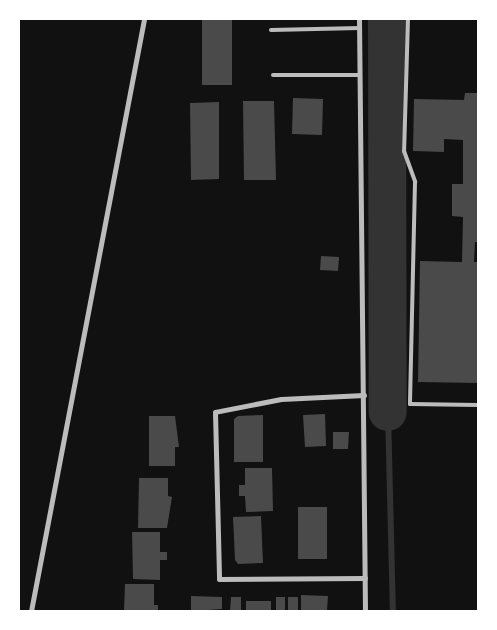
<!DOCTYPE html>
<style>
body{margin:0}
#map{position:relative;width:497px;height:630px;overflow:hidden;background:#111;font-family:"DejaVu Sans",sans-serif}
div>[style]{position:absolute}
.stream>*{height:6px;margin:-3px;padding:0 3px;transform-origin:3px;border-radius:3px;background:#333}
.river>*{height:38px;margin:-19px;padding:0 19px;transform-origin:19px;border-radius:19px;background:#333}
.building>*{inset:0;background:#4a4a4a}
.service>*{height:4px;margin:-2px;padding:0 2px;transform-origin:2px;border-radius:2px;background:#bcbcbc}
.minor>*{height:5px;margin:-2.5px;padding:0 2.5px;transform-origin:2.5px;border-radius:2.5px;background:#bcbcbc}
span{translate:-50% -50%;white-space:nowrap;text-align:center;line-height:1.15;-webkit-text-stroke:4.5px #fff;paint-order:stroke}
.frame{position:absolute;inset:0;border:20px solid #fff;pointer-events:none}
</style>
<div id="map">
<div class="stream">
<i style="left:388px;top:412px;width:199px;rotate:88.6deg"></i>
</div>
<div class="river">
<i style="left:387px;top:19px;width:393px;rotate:89.9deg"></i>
</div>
<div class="building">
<i style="clip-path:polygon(202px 19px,232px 19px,232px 85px,202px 85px)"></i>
<i style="clip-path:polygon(465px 93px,478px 93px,478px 242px,475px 242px,474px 262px,478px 262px,478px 383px,418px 382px,420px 261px,462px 262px,463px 217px,452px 216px,452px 184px,463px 184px,463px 140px,444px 139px,444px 152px,413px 151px,414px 99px,464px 100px)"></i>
<i style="clip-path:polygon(293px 98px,323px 99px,322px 135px,292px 134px)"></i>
<i style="clip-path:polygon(243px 101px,274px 101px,276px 180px,244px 180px)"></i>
<i style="clip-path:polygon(219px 102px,219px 179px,191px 180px,190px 103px)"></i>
<i style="clip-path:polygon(321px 256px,339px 257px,338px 271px,320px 270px)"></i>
<i style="clip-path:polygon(325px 414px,326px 446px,305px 447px,303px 415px)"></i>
<i style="clip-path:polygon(263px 415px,263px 462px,234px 462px,234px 419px,238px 416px)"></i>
<i style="clip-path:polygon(149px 416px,175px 416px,179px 447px,175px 447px,175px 466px,149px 466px)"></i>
<i style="clip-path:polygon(333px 432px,349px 432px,348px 449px,333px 449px)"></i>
<i style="clip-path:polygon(245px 468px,272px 468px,273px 511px,246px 512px,245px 496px,239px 496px,239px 485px,245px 485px)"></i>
<i style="clip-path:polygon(139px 478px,168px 478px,168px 496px,172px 497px,167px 528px,138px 528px)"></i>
<i style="clip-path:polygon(298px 507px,327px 507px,327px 559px,298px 559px)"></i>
<i style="clip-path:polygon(261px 516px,263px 563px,238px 564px,235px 560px,233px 517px)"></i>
<i style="clip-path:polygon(132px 532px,160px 532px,160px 552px,167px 552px,167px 560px,160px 560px,160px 580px,133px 579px)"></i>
<i style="clip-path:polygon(125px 584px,154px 584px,154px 605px,158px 605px,158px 611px,124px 611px)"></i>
<i style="clip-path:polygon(301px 595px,328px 596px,327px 611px,301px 611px)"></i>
<i style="clip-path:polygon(191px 596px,222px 597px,222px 609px,191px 611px)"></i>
<i style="clip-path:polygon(231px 597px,241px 597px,241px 611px,230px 611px)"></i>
<i style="clip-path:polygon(276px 597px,285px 597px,285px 611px,276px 611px)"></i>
<i style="clip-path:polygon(288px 597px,298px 597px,298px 611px,288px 611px)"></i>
<i style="clip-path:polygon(246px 601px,271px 601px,271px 611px,246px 611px)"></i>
</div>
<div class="service">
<i style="left:408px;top:19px;width:132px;rotate:91.7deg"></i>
<i style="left:404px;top:151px;width:33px;rotate:70deg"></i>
<i style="left:415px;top:182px;width:222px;rotate:91.3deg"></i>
<i style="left:410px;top:404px;width:68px;rotate:0.8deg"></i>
<i style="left:271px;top:30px;width:89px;rotate:-1.3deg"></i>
<i style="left:273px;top:75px;width:87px"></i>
</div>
<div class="minor">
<i style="left:359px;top:19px;width:592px;rotate:89.42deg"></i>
<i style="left:364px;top:395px;width:83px;rotate:177.2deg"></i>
<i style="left:281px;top:399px;width:67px;rotate:168.9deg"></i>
<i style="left:215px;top:412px;width:167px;rotate:88.6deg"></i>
<i style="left:219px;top:579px;width:146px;rotate:-0.4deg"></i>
<i style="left:31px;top:611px;width:603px;rotate:-79.19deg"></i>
</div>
<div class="frame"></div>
</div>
